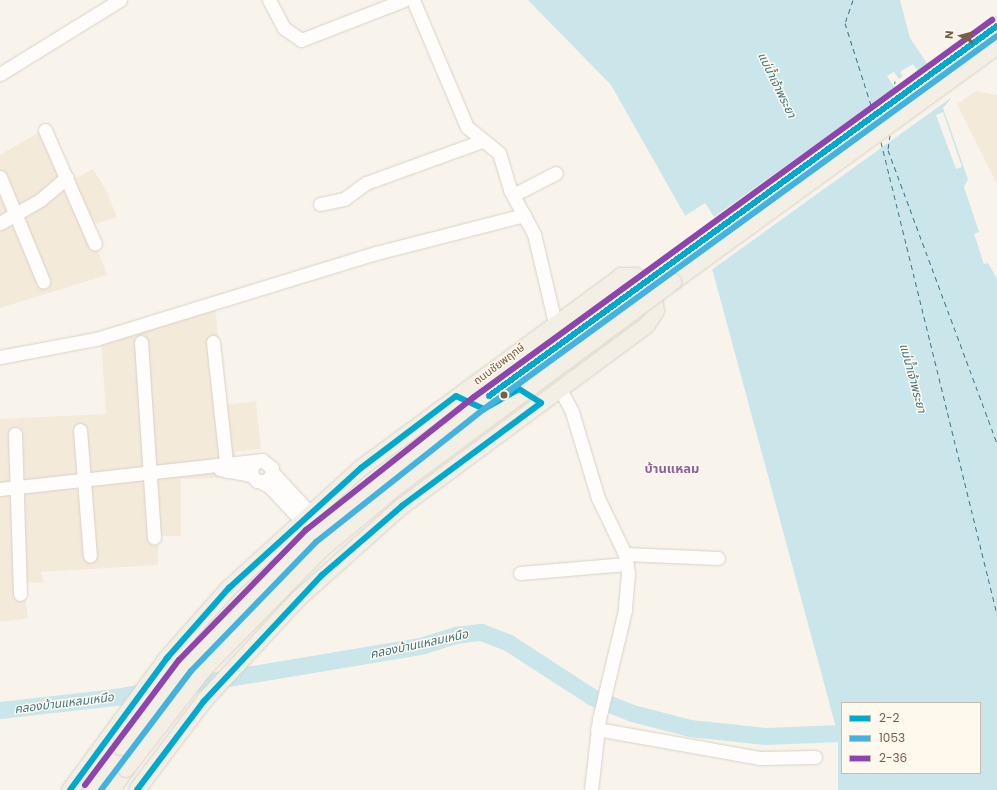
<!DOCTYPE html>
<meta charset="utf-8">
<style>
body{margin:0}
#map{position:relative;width:997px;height:790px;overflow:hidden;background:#f8f4eb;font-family:Poppins,"Noto Sans Thai",sans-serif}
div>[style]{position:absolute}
.residential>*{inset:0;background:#f4eada}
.water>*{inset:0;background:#cae6ea}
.pier>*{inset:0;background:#f8f4eb}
.river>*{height:17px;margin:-8.5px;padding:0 8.5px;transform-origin:8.5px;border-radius:8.5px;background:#cae6ea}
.ferry>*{height:1px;margin-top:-0.5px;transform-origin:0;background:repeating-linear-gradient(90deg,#3b7788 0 5px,transparent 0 9px)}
.roads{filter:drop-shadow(0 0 1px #d7d1c9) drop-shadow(0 0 1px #d7d1c9)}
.minor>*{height:13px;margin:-6.5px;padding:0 6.5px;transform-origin:6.5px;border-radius:6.5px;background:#fefdfc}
.major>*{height:16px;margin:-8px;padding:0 8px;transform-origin:8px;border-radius:8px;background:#f3efe5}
.bridges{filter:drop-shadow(0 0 1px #dad1c8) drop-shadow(0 0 1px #dad1c8)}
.major-bridge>*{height:16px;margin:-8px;padding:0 8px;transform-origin:8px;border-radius:8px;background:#f3efe5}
.bus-1>*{height:6px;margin:-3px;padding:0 3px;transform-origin:3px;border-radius:3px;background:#00a9ce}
.bus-2>*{height:6px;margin:-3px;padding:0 3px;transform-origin:3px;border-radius:3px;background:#42b2e1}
.bus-3>*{height:6px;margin:-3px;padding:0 3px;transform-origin:3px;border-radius:3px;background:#8e44ad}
.dots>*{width:11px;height:11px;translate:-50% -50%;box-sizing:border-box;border:2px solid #fff9ed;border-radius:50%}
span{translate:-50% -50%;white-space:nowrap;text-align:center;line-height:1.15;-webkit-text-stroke:3px #fff9ed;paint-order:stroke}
.street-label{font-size:11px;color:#7a5c47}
.water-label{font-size:12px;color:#3b7788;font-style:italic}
.quarter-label{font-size:13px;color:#8d629e;font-weight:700}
.legend{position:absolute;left:841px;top:702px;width:140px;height:72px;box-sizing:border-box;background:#fff9ed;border:1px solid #cabaab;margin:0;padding:5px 7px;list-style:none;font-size:12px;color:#7a5c47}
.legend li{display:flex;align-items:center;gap:8px;height:20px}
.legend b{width:20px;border:1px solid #cabaab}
.north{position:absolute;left:941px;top:16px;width:40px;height:40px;-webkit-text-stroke:3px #fff9ed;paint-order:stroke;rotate:276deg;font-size:11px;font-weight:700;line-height:16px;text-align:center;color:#7a5c47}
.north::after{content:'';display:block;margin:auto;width:14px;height:18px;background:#7a5c47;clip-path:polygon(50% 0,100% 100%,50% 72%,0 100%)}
</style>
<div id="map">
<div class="residential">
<i style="clip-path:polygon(976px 91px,997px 95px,997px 184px,957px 104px)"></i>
<i style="clip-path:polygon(46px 128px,76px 178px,93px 169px,106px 190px,117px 217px,89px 226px,107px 275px,0 308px,0 155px)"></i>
<i style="clip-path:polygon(215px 305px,225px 405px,256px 401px,261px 449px,235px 452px,235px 478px,181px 479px,181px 536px,158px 536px,158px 565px,41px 572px,44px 583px,23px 582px,28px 618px,0 622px,0 419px,106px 414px,101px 339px)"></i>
</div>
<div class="water">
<i style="clip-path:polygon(evenodd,528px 0,900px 0,910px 38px,951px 99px,943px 108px,968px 179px,964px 187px,979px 232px,974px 234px,984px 264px,988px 263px,997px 279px,997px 790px,838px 790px,838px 735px,713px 272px,695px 233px,611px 85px,528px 0,842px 703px,980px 703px,980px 773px,842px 773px,842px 703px)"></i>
</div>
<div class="pier">
<i style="clip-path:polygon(913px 64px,918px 71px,928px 64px,952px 97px,710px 271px,685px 216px,705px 203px,714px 217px,895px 88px,887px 76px,894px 72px,899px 79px,903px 76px,900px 72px)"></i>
<i style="clip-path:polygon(943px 112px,962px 167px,956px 169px,936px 115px)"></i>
</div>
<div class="river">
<i style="left:0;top:710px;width:116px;rotate:-6.4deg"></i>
<i style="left:115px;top:697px;width:309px;rotate:-9.5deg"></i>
<i style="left:420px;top:646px;width:37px;rotate:-17deg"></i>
<i style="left:455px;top:635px;width:26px;rotate:-7deg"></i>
<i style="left:481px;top:632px;width:30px;rotate:21deg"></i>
<i style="left:509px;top:643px;width:99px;rotate:33deg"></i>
<i style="left:592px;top:697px;width:43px;rotate:21.8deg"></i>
<i style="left:632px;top:713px;width:60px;rotate:14.5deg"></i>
<i style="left:690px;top:728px;width:75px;rotate:6.1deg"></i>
<i style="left:765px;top:736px;width:77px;rotate:-2.2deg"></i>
</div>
<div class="ferry">
<i style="left:853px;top:0;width:24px;rotate:109deg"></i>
<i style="left:845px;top:23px;width:89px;rotate:72.4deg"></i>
<i style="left:894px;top:92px;width:11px;rotate:-85deg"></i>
<i style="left:890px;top:135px;width:15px;rotate:98deg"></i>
<i style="left:888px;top:150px;width:313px;rotate:69.6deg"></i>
<i style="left:881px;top:142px;width:487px;rotate:76.2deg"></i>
</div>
<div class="roads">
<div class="minor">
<i style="left:269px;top:0;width:32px;rotate:62deg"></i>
<i style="left:284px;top:28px;width:21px;rotate:35deg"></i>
<i style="left:301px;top:40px;width:110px;rotate:-21.2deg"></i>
<i style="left:413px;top:0;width:138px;rotate:67deg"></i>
<i style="left:467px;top:127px;width:41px;rotate:39.1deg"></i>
<i style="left:499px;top:153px;width:39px;rotate:73deg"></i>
<i style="left:510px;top:190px;width:50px;rotate:61.4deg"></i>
<i style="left:534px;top:234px;width:91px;rotate:76.7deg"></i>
<i style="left:0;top:74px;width:141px;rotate:-31.7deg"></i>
<i style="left:45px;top:130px;width:124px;rotate:66.3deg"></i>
<i style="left:0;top:177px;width:113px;rotate:67.5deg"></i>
<i style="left:513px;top:195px;width:48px;rotate:-27.1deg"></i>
<i style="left:320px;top:204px;width:25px;rotate:-12deg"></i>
<i style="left:344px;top:199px;width:27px;rotate:-36deg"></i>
<i style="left:366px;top:183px;width:123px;rotate:-19.9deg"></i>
<i style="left:0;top:223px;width:46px;rotate:-29.9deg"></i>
<i style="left:40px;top:200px;width:35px;rotate:-40deg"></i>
<i style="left:141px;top:342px;width:196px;rotate:86.2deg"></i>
<i style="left:213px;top:342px;width:130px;rotate:83.8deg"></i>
<i style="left:0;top:357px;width:98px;rotate:-10.6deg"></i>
<i style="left:96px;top:339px;width:293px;rotate:-17.1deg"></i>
<i style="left:376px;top:253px;width:153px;rotate:-14.4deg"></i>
<i style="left:560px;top:389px;width:26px;rotate:62deg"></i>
<i style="left:572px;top:412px;width:90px;rotate:73.2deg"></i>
<i style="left:598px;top:498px;width:62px;rotate:64.3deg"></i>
<i style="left:625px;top:554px;width:19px;rotate:81deg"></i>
<i style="left:628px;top:573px;width:37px;rotate:95deg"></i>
<i style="left:625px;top:610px;width:112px;rotate:103.4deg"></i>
<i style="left:599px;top:719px;width:71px;rotate:96.4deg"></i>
<i style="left:80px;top:430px;width:126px;rotate:85.5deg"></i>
<i style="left:15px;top:434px;width:160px;rotate:88.2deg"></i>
<i style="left:220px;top:469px;width:32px;rotate:11deg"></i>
<i style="left:272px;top:472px;width:56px;rotate:47.2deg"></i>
<i style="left:261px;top:482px;width:9px;rotate:27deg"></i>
<i style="left:269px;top:486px;width:47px;rotate:46.7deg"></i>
<i style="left:0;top:489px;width:264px;rotate:-6.3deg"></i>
<i style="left:262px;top:460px;width:13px;rotate:39deg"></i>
<i style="left:272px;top:468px;width:8px;rotate:97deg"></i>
<i style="left:271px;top:476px;width:8px;rotate:140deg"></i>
<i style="left:265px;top:481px;width:8px;rotate:180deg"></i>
<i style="left:257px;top:481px;width:8px;rotate:-135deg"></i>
<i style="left:251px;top:475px;width:9px;rotate:-84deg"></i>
<i style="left:252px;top:466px;width:8px;rotate:-40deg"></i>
<i style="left:625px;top:554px;width:93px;rotate:2.5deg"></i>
<i style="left:520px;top:573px;width:107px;rotate:-4.8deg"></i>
<i style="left:597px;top:729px;width:166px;rotate:10.1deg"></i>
<i style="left:760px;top:758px;width:55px;rotate:-1deg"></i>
</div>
<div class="major">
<i style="left:664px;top:269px;width:412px;rotate:-36.1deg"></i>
<i style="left:673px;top:282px;width:400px;rotate:-36deg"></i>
<i style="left:70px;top:790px;width:164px;rotate:-53.7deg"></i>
<i style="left:167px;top:658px;width:94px;rotate:-48.5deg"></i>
<i style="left:229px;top:588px;width:178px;rotate:-42.3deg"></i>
<i style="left:361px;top:468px;width:323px;rotate:-36.4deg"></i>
<i style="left:621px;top:276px;width:15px"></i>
<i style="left:636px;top:276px;width:21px;rotate:35deg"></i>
<i style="left:653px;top:288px;width:23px;rotate:83deg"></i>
<i style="left:656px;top:311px;width:17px;rotate:123deg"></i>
<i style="left:647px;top:325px;width:305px;rotate:143.5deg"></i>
<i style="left:402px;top:506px;width:140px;rotate:138.2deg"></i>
<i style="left:298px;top:599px;width:139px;rotate:132.7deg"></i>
<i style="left:204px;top:701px;width:111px;rotate:127deg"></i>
<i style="left:91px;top:790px;width:52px;rotate:-55.1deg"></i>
<i style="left:112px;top:790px;width:25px;rotate:-56deg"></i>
</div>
</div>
<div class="bridges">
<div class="major-bridge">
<i style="left:121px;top:747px;width:153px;rotate:-50.6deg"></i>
<i style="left:218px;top:629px;width:132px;rotate:-45deg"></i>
<i style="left:311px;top:536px;width:214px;rotate:-38.4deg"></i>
<i style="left:479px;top:403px;width:228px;rotate:-35.9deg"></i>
<i style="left:126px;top:769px;width:128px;rotate:-52deg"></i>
<i style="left:205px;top:668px;width:167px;rotate:-45.5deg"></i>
<i style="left:322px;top:549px;width:102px;rotate:-39.8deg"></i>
<i style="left:400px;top:484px;width:340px;rotate:-36.5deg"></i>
</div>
</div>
<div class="bus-1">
<i style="left:489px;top:396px;width:628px;rotate:-36.07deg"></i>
<i style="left:70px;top:790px;width:164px;rotate:-53.7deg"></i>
<i style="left:167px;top:658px;width:94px;rotate:-48.5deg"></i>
<i style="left:229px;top:588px;width:178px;rotate:-42.3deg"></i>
<i style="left:361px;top:468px;width:119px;rotate:-37.2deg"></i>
<i style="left:456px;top:396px;width:31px;rotate:25deg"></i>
<i style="left:484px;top:409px;width:40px;rotate:-29.7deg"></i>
<i style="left:519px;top:389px;width:26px;rotate:32deg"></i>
<i style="left:541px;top:403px;width:173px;rotate:143.5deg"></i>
<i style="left:402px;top:506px;width:106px;rotate:139.2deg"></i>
<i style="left:322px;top:575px;width:173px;rotate:133.1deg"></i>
<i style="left:204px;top:701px;width:111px;rotate:127deg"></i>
</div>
<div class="bus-2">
<i style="left:101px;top:790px;width:149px;rotate:-52.9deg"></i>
<i style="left:191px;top:671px;width:180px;rotate:-45.9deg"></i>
<i style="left:316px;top:542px;width:214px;rotate:-38.4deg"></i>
<i style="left:484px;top:409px;width:634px;rotate:-36.02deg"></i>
</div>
<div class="bus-3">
<i style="left:85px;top:785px;width:156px;rotate:-53.1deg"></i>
<i style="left:179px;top:660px;width:182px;rotate:-45.7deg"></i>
<i style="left:306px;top:530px;width:214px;rotate:-38.4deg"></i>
<i style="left:474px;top:397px;width:641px;rotate:-36.05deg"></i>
</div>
<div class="dots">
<i style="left:504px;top:395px;background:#7a5c47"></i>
</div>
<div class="street-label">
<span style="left:499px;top:364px;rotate:-37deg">ถนนชัยพฤกษ์</span>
</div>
<div class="water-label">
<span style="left:777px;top:85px;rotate:64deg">แม่น้ำเจ้าพระยา</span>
<span style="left:913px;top:378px;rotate:75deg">แม่น้ำเจ้าพระยา</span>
<span style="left:419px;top:644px;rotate:-12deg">คลองบ้านแหลมเหนือ</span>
<span style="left:64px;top:703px;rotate:-7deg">คลองบ้านแหลมเหนือ</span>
</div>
<div class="quarter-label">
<span style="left:672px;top:469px">บ้านแหลม</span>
</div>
<ul class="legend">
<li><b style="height:5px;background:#00a9ce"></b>2-2</li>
<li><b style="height:5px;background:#42b2e1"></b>1053</li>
<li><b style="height:5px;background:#8e44ad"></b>2-36</li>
</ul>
<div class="north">N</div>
</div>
